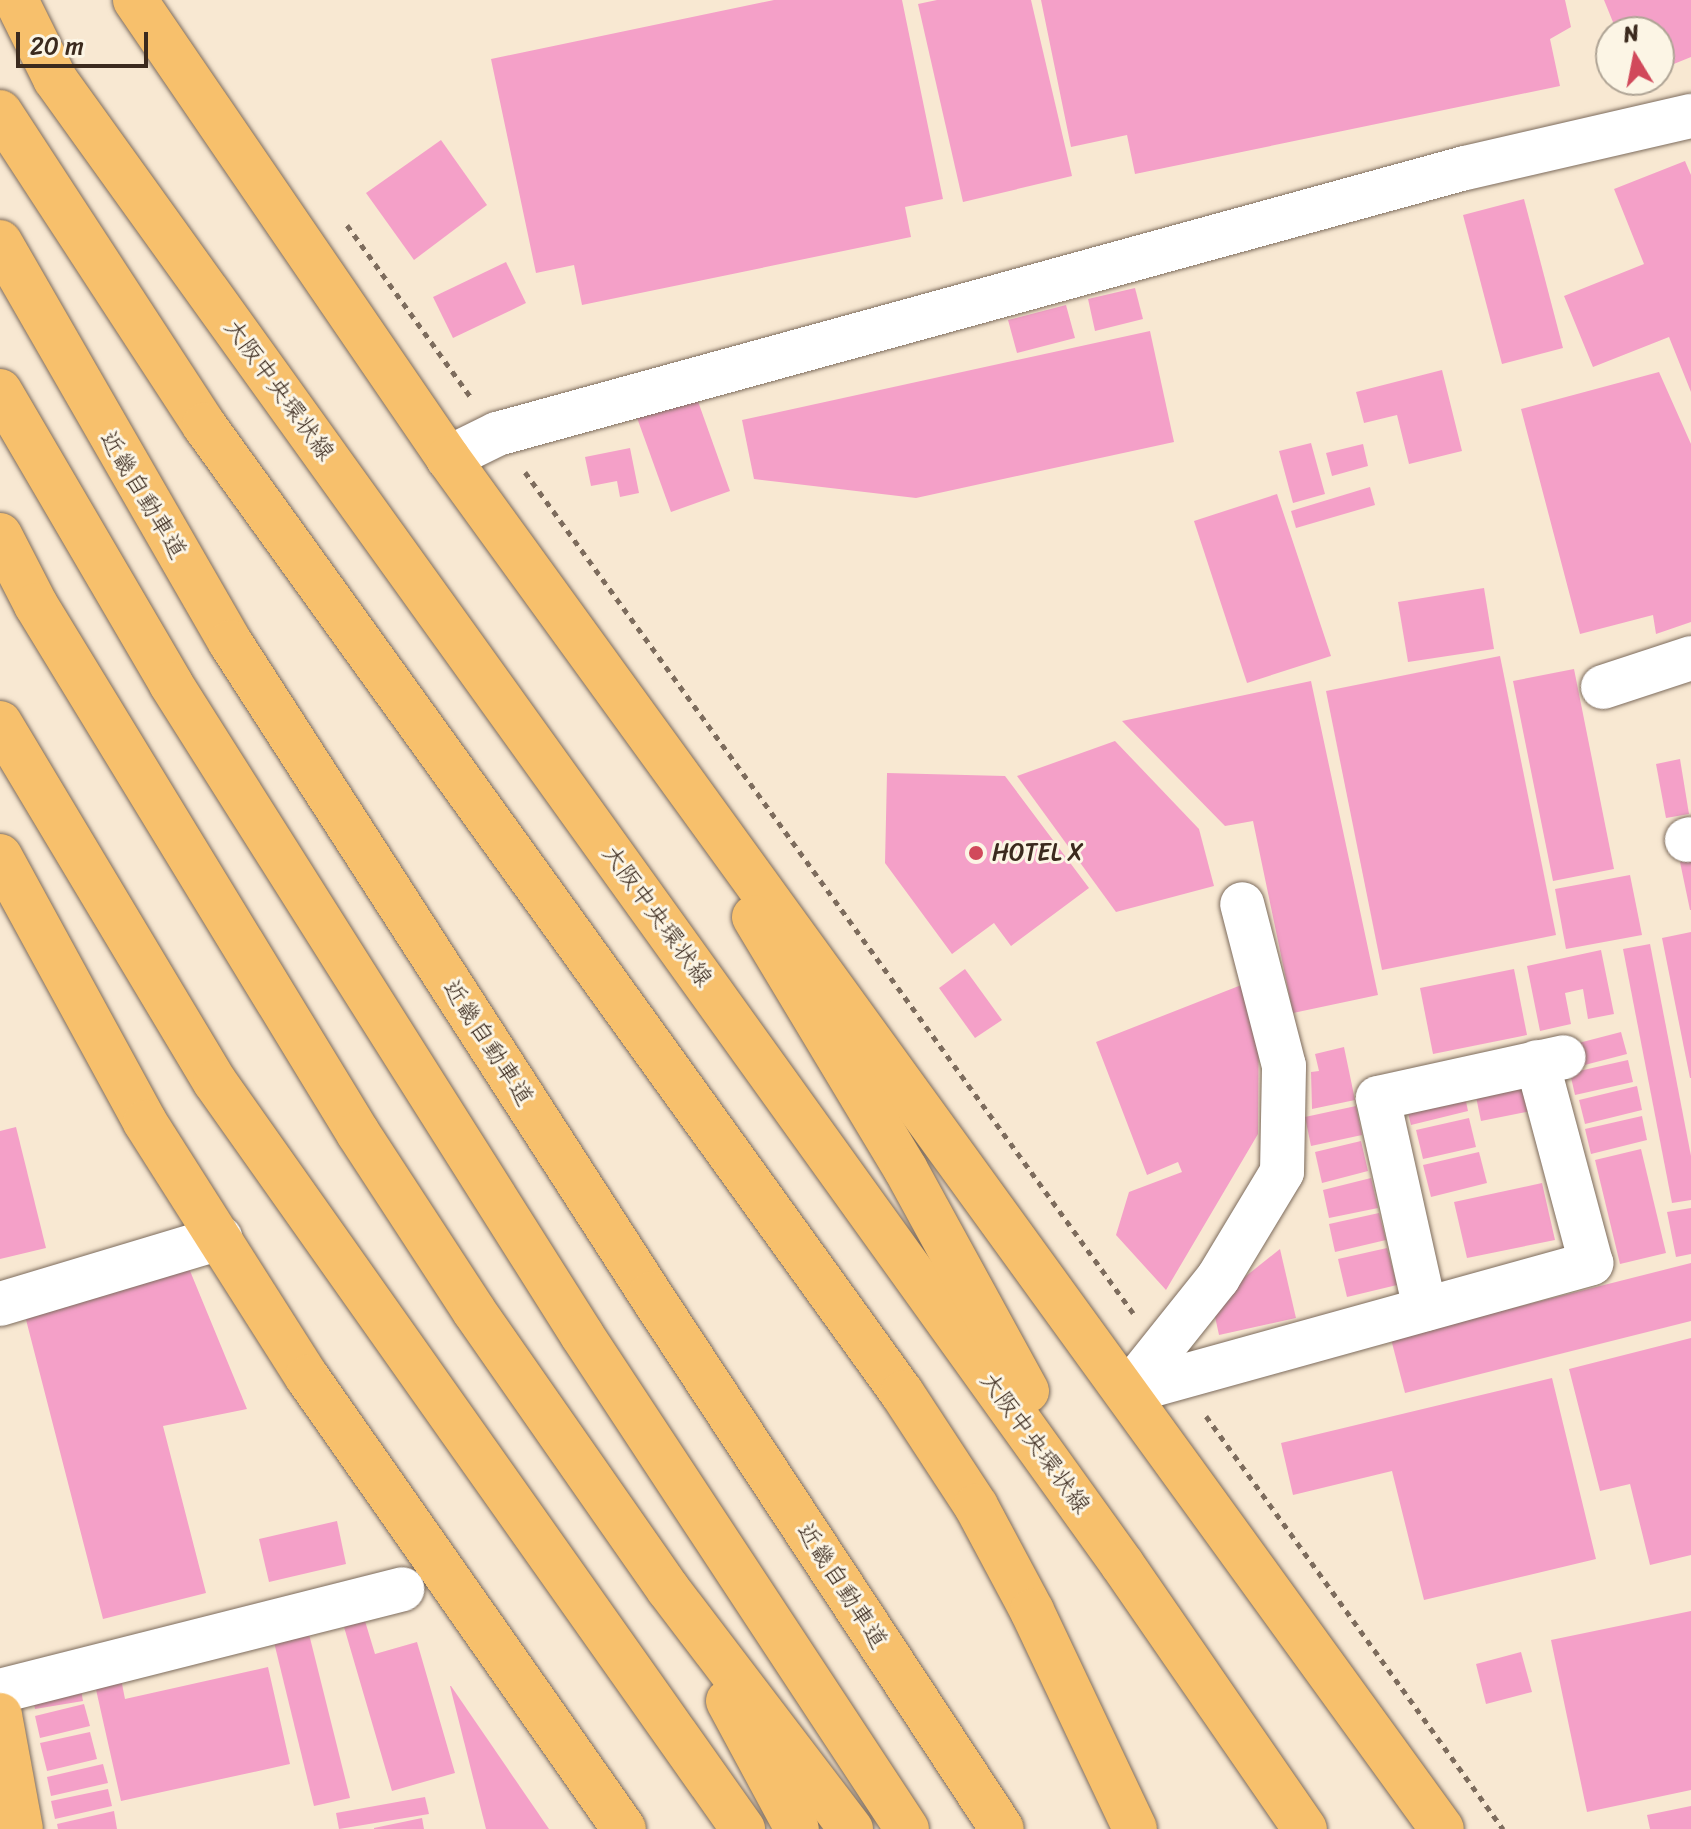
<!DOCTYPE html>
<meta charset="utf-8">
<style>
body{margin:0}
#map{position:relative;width:1691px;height:1829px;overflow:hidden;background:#f8e8d2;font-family:Sriracha,"Klee One",sans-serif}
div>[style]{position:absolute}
.building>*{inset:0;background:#f4a0c8}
.path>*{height:5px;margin-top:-2.5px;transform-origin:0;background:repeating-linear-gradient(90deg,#7d6c5d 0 6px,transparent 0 12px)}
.roads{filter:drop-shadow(0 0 2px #7d6c5d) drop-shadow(0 0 2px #7d6c5d)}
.minor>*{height:44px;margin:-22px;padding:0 22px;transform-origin:22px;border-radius:22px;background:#fff}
.major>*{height:44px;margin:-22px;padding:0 22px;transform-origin:22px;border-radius:22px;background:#f7c06c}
.highway>*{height:44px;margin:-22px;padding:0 22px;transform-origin:22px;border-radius:22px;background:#f7c06c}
.dots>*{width:22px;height:22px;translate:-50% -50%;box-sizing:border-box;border:4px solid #fcf5e5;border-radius:50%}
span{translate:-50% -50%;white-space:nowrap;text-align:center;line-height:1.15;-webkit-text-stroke:6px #fcf5e5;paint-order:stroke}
.street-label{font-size:24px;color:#3b2a1e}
.poi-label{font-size:24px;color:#3b2a1e}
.left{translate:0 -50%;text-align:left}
.north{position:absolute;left:1595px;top:16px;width:80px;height:80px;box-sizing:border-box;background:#fcf5e5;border:2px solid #afa495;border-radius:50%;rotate:350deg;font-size:22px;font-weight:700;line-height:32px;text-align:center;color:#3b2a1e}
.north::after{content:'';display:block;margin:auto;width:28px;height:36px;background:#d1495b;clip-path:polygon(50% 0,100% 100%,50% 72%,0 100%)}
.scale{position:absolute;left:16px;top:32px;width:132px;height:36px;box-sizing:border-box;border:4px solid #3b2a1e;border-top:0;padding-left:10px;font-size:24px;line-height:28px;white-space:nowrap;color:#3b2a1e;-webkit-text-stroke:6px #fcf5e5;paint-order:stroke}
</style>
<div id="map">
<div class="building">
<i style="clip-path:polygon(774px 0,902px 0,943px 199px,905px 207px,911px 237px,582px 305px,574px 265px,536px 273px,491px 59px)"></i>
<i style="clip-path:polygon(937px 0,1031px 0,1072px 176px,963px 202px,918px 4px)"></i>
<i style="clip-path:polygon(1041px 0,1565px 0,1571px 27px,1550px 39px,1560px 86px,1135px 174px,1127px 135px,1071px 147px)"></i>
<i style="clip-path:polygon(1604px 0,1691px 0,1691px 57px,1659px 70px,1659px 32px,1617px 32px)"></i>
<i style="clip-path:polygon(441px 140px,487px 205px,414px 260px,366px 193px)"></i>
<i style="clip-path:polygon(1685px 161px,1691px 175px,1691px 392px,1669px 337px,1593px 367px,1564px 296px,1644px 264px,1614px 189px)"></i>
<i style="clip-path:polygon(1524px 199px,1563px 348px,1502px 364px,1463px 215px)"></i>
<i style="clip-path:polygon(506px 262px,526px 303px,453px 338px,433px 297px)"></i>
<i style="clip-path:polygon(1135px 288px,1143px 319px,1095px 331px,1088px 299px)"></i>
<i style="clip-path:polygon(1066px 305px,1075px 338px,1017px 353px,1008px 320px)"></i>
<i style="clip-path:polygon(1150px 331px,1174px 442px,916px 498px,754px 479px,742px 420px)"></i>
<i style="clip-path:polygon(1442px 370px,1462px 451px,1409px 464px,1397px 415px,1364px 423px,1356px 392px)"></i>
<i style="clip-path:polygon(1659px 372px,1691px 444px,1691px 622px,1656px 634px,1653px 615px,1580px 634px,1521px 409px)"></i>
<i style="clip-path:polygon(695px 393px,730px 491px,671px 512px,636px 415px)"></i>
<i style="clip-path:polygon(1311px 443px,1325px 494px,1293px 503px,1279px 451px)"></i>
<i style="clip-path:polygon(1363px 444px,1368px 466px,1332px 476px,1326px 453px)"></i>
<i style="clip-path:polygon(630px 448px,639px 493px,620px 497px,617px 481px,591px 486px,585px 457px)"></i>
<i style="clip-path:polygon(1370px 487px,1375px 505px,1296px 528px,1291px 511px)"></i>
<i style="clip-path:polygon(1277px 494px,1331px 656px,1247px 683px,1194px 521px)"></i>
<i style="clip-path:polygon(1484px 588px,1494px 649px,1408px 662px,1398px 602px)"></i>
<i style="clip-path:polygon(1500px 656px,1556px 935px,1382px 970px,1326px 691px)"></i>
<i style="clip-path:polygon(1574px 669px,1614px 869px,1553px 881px,1513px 681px)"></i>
<i style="clip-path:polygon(1311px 681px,1378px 995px,1293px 1013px,1253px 821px,1225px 826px,1122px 721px)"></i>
<i style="clip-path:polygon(1115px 741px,1199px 829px,1214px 886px,1116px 912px,1017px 776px)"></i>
<i style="clip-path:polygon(1680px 759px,1689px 814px,1666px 818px,1656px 764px)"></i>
<i style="clip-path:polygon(887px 773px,1005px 776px,1089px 888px,1011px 946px,994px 923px,952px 954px,885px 863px)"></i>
<i style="clip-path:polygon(1691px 860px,1691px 910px,1690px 910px,1680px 862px)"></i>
<i style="clip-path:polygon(1630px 875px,1642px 935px,1566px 949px,1555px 889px)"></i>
<i style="clip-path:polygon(1691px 932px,1691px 1078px,1690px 1078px,1662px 938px)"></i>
<i style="clip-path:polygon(1650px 944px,1691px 1156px,1691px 1200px,1672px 1203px,1623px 949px)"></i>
<i style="clip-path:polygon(1601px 950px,1614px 1014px,1588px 1019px,1583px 989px,1565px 993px,1571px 1024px,1540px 1031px,1527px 966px)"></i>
<i style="clip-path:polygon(965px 969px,1002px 1020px,975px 1038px,939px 988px)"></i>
<i style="clip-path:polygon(1514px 969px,1527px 1035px,1433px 1054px,1420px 988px)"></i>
<i style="clip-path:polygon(1249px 982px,1259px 1009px,1258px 1134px,1166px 1290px,1116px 1235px,1129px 1192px,1182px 1172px,1178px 1162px,1147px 1175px,1096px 1042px)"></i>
<i style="clip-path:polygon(1621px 1032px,1627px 1054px,1573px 1068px,1567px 1046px)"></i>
<i style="clip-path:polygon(1344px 1047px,1355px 1100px,1312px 1109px,1311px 1072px,1319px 1071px,1315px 1054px)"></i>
<i style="clip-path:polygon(1628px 1060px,1633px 1082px,1575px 1095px,1570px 1073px)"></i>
<i style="clip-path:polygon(1534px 1074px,1541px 1109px,1481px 1121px,1474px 1087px)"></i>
<i style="clip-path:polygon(1637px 1086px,1642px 1110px,1585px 1124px,1579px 1100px)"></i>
<i style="clip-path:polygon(1463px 1087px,1468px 1111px,1411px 1125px,1405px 1101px)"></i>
<i style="clip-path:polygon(1356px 1106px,1362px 1135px,1311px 1146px,1305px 1117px)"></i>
<i style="clip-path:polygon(1642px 1116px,1647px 1140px,1591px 1154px,1585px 1129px)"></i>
<i style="clip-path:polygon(1469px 1118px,1476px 1147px,1423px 1159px,1416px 1130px)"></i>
<i style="clip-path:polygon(16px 1127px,46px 1248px,0 1259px,0 1131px)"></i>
<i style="clip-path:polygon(1361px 1141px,1368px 1171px,1322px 1183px,1315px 1152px)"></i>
<i style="clip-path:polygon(1641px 1149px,1666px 1253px,1620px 1264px,1595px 1160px)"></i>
<i style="clip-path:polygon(1479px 1152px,1487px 1183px,1431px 1197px,1423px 1165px)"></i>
<i style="clip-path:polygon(1371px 1178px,1378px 1208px,1329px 1218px,1323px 1190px)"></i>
<i style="clip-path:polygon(1542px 1183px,1555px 1240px,1467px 1258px,1454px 1202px)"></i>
<i style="clip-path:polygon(1691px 1208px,1691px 1254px,1676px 1257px,1667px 1212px)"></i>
<i style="clip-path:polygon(1379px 1213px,1386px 1240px,1335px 1252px,1329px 1224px)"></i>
<i style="clip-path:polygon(1387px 1248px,1397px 1285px,1347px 1297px,1338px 1259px)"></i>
<i style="clip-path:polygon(1280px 1249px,1296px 1318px,1219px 1335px,1212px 1303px)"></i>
<i style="clip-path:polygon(1691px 1263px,1691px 1321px,1405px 1393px,1391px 1339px)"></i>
<i style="clip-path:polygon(188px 1266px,247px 1409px,163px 1426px,206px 1593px,103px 1619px,23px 1308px)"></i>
<i style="clip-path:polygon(1691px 1338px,1691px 1555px,1650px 1565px,1630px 1484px,1600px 1491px,1569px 1369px)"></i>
<i style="clip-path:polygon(1552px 1378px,1596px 1559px,1424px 1600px,1392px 1471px,1293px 1495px,1281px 1443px)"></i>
<i style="clip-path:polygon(337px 1521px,346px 1564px,269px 1582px,259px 1539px)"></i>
<i style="clip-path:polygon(1691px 1611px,1691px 1790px,1587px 1812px,1551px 1640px)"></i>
<i style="clip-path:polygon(365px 1621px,375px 1654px,417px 1642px,455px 1773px,392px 1791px,344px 1627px)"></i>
<i style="clip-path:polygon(307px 1626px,350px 1798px,314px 1806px,272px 1634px)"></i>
<i style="clip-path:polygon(1521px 1652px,1532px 1692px,1486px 1704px,1476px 1664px)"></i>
<i style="clip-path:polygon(268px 1667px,290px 1764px,121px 1801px,95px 1685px,121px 1679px,125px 1699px)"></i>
<i style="clip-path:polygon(79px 1679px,83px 1701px,35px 1709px,31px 1688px)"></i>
<i style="clip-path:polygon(450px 1686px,451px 1686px,549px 1829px,486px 1829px)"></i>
<i style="clip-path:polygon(84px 1704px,90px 1726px,40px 1738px,35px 1716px)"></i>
<i style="clip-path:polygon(90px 1732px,97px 1759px,47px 1771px,40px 1743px)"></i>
<i style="clip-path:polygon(103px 1764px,108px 1783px,51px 1796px,47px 1777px)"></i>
<i style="clip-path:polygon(108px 1789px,112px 1806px,55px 1819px,51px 1801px)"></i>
<i style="clip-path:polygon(425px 1797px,429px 1814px,339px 1829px,336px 1813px)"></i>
<i style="clip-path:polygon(1691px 1806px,1691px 1829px,1650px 1829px,1647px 1815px)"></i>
<i style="clip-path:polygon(114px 1811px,117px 1829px,58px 1829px,57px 1824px)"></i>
<i style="clip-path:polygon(422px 1818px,424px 1829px,374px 1829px,374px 1828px)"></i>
</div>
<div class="path">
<i style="left:347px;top:225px;width:214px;rotate:54.3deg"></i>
<i style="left:525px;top:472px;width:1038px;rotate:54.13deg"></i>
<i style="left:1206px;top:1416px;width:509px;rotate:54.28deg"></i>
</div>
<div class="roads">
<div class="minor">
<i style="left:448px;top:458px;width:55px;rotate:-26.1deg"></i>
<i style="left:497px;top:434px;width:1004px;rotate:-15.37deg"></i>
<i style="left:1465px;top:168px;width:232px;rotate:-13deg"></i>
<i style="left:1603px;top:687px;width:93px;rotate:-18.2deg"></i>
<i style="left:1687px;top:840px;width:4px;rotate:-14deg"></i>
<i style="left:0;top:1304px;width:230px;rotate:-16.7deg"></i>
<i style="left:1425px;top:1309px;width:216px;rotate:-102.6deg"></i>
<i style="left:1378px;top:1098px;width:190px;rotate:-12.4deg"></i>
<i style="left:1127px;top:1392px;width:482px;rotate:-15.5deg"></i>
<i style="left:1591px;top:1263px;width:208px;rotate:-105deg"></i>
<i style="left:1127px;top:1392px;width:146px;rotate:-51.4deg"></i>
<i style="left:1218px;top:1278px;width:124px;rotate:-58.9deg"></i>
<i style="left:1282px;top:1172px;width:106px;rotate:-88.9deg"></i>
<i style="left:1284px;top:1066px;width:167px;rotate:-104.5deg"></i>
<i style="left:0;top:1691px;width:415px;rotate:-14.2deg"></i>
</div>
<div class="major">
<i style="left:16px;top:0;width:88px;rotate:63.7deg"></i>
<i style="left:55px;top:79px;width:1829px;rotate:54.3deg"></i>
<i style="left:1122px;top:1564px;width:322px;rotate:55.4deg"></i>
<i style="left:135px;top:0;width:555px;rotate:55.65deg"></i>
<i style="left:448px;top:458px;width:1693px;rotate:54.06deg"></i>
<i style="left:0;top:723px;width:418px;rotate:59.1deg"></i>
<i style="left:215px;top:1082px;width:915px;rotate:54.75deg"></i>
<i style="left:0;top:856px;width:303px;rotate:61.4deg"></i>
<i style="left:145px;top:1122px;width:302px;rotate:57.6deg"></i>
<i style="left:307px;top:1377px;width:552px;rotate:54.96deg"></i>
<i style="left:754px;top:917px;width:295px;rotate:59deg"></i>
<i style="left:906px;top:1170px;width:252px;rotate:61.3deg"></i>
<i style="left:0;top:1715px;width:116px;rotate:79.6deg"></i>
</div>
<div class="highway">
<i style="left:0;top:112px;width:374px;rotate:56.9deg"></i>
<i style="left:204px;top:425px;width:1193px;rotate:54.21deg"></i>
<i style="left:902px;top:1393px;width:135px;rotate:56.8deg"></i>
<i style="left:976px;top:1506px;width:119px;rotate:61.9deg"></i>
<i style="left:1032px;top:1611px;width:241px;rotate:64.7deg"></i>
<i style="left:0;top:242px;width:461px;rotate:60.1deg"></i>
<i style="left:230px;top:642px;width:776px;rotate:57.21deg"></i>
<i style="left:650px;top:1294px;width:640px;rotate:56.66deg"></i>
<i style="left:0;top:391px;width:339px;rotate:59.7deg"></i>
<i style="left:171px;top:684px;width:770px;rotate:57.73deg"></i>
<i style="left:582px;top:1335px;width:591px;rotate:56.66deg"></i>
<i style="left:0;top:535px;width:79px;rotate:62.8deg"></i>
<i style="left:36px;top:605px;width:618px;rotate:58.62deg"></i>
<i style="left:358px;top:1133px;width:212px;rotate:56.9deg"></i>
<i style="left:474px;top:1311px;width:339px;rotate:55.1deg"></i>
<i style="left:668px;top:1589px;width:302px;rotate:52.7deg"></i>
<i style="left:728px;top:1701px;width:145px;rotate:61.7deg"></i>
</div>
</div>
<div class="dots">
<i style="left:976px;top:853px;background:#d1495b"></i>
</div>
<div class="street-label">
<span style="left:279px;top:390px;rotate:54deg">大阪中央環状線</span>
<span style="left:143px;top:495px;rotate:59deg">近畿自動車道</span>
<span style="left:657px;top:916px;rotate:54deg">大阪中央環状線</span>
<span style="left:488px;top:1043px;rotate:57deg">近畿自動車道</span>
<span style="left:1035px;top:1443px;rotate:54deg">大阪中央環状線</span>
<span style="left:842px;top:1586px;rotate:57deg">近畿自動車道</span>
</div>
<div class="poi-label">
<span class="left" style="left:992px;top:853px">HOTEL X</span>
</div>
<div class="north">N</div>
<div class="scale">20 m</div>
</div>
